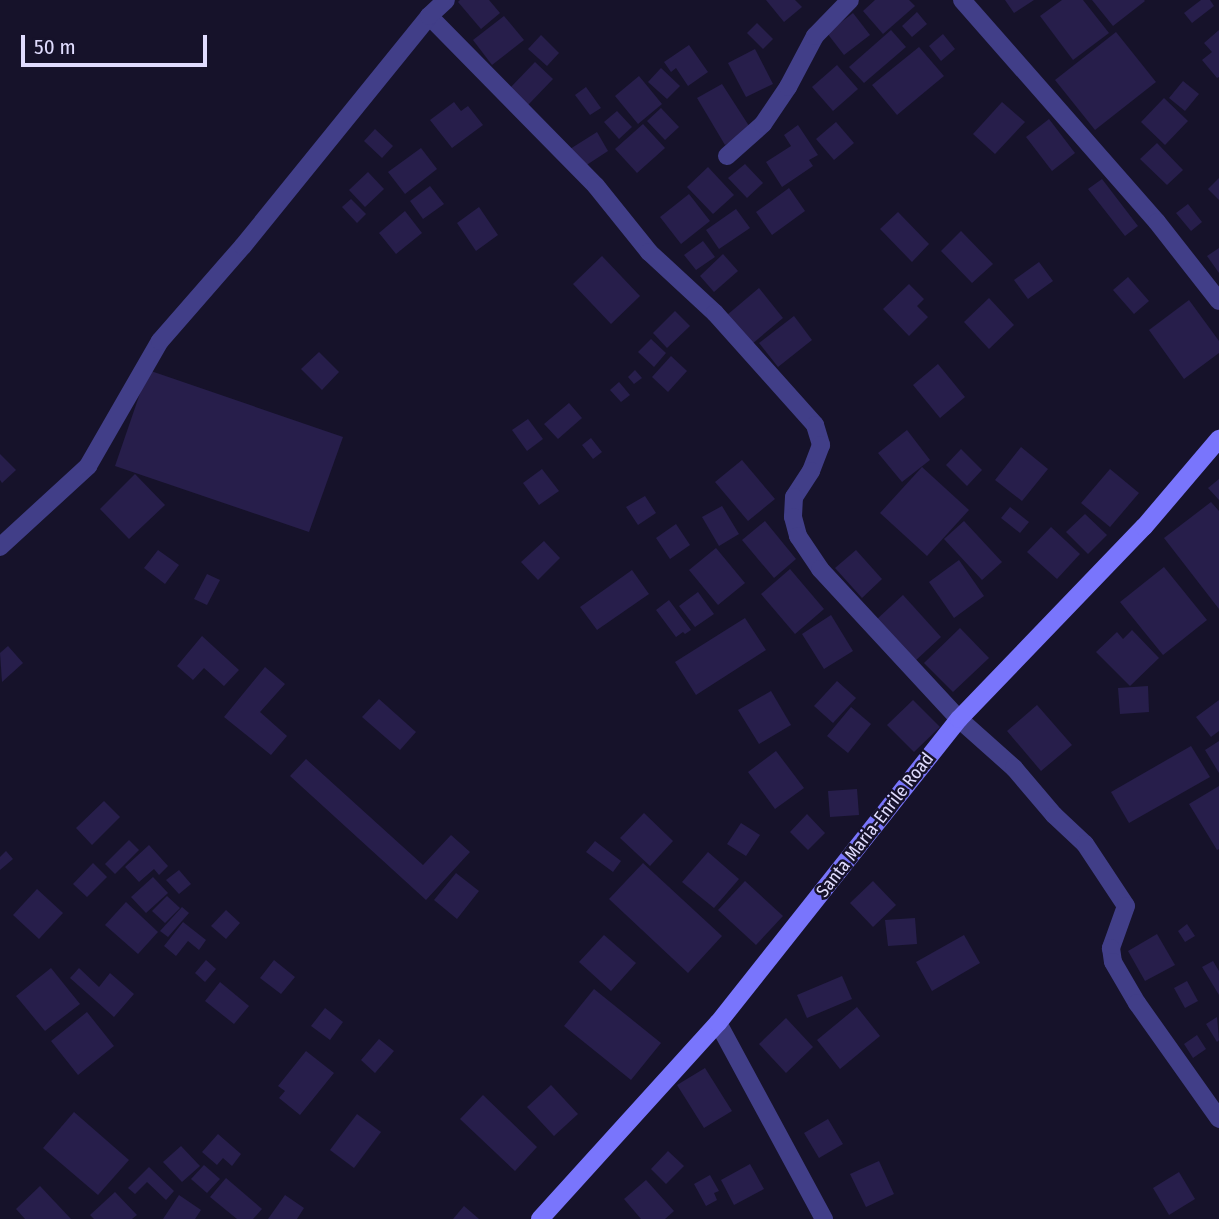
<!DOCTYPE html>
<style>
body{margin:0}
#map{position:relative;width:1219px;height:1219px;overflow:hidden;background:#16122a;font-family:"Fira Sans Condensed",sans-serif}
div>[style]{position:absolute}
.building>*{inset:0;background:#271e4b}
.street>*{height:18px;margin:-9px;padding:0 9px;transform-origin:9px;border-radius:9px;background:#413e88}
.secondary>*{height:18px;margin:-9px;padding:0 9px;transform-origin:9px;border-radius:9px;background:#7975fc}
span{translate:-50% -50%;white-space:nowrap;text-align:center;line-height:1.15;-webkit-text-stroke:5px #16122a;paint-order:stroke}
.street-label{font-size:18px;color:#e0dcfe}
.scale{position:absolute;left:21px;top:35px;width:186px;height:32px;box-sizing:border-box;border:4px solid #e0dcfe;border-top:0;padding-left:9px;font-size:21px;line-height:24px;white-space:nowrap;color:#e0dcfe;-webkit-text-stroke:5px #16122a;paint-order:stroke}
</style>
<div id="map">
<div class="building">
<i style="clip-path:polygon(460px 0,489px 0,500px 13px,481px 29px,458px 2px)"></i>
<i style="clip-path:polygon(766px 0,795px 0,802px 7px,784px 22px)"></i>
<i style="clip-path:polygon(875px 0,909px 0,915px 6px,883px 34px,863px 11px)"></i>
<i style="clip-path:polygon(1005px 0,1034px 0,1014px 13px)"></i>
<i style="clip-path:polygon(1062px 0,1083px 0,1109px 33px,1073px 60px,1040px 16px)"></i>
<i style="clip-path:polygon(1092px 0,1144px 0,1145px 1px,1113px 26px)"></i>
<i style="clip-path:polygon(1201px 0,1210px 0,1214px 6px,1192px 23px,1184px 13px)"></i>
<i style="clip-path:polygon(917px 12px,927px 24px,912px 37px,902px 26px)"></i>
<i style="clip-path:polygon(853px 13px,870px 35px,844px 55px,827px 33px)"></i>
<i style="clip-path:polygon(504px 16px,524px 40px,492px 65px,473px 40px)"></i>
<i style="clip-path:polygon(757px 23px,773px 39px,763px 49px,747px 33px)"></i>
<i style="clip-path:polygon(891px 30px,906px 47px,864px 83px,849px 67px)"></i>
<i style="clip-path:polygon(1219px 30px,1219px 77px,1217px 78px,1202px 60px,1212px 52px,1204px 43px)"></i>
<i style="clip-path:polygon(1116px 32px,1156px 82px,1095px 130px,1055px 80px)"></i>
<i style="clip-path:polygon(943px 34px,955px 49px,941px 61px,929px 46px)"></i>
<i style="clip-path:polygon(541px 35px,559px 53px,547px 66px,528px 49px)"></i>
<i style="clip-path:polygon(689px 45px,708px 72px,688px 86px,676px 68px,671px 72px,664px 62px)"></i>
<i style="clip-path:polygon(919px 47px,944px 76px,897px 115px,872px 85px)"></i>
<i style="clip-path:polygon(755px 49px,773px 84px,746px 97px,728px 63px)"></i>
<i style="clip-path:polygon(535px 62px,553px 79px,528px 105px,510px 88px)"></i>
<i style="clip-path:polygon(837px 65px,858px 89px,833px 111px,812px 87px)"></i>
<i style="clip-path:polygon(661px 68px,680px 86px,667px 99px,648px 82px)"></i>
<i style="clip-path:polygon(639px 76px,662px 104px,638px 124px,615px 96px)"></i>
<i style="clip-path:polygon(1183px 81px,1199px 94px,1185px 111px,1169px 98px)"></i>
<i style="clip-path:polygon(722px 84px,751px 129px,725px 145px,697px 98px)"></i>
<i style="clip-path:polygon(586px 87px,601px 108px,590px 115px,575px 95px)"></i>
<i style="clip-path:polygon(1164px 98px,1188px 121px,1165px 145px,1141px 122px)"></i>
<i style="clip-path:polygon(454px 102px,461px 111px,468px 106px,483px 125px,452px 148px,430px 120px)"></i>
<i style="clip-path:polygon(1002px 102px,1025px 122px,995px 154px,973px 134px)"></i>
<i style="clip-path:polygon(661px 108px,679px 127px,665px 140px,647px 121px)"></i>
<i style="clip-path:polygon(617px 111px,632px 127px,619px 139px,604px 122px)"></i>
<i style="clip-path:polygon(1049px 119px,1075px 153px,1052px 171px,1026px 137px)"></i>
<i style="clip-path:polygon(836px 122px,854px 143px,834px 160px,816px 139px)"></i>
<i style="clip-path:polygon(643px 124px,665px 148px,637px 173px,615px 149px)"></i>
<i style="clip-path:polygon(798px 125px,818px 155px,809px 160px,813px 166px,782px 187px,766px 162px,791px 146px,784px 135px)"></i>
<i style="clip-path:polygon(375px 129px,393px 146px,382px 158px,364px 141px)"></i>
<i style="clip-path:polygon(597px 132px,608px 151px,582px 168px,570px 149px)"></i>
<i style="clip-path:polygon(1157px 143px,1183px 170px,1167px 185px,1140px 159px)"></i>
<i style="clip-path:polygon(421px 148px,437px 169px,405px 194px,388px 172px)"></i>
<i style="clip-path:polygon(745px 164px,763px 183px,747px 198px,728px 178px)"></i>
<i style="clip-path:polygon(708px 167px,734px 195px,713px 214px,687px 187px)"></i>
<i style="clip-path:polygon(368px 172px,384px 189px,365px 207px,349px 190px)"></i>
<i style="clip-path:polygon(1219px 178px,1219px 200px,1208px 189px)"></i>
<i style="clip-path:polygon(1102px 179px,1138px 226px,1125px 236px,1088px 189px)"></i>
<i style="clip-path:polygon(430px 186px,444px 204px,423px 219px,410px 201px)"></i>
<i style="clip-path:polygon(789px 188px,805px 211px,772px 235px,756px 212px)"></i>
<i style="clip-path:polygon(689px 194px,710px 221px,681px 244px,660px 217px)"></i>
<i style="clip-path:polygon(351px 199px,366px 214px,357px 223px,342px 207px)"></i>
<i style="clip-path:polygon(1188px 204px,1202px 222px,1191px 231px,1176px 213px)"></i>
<i style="clip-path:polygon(479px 207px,498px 235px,476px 251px,457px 223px)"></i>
<i style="clip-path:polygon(736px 209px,750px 228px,719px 249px,706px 230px)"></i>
<i style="clip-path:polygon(405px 211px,422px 233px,396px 254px,379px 233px)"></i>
<i style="clip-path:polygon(898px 212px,929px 244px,912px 262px,880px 229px)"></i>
<i style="clip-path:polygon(961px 231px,993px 264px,972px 283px,941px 251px)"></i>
<i style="clip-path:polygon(703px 241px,715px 257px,696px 270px,684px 255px)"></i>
<i style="clip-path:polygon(1219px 248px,1219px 273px,1207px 256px)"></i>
<i style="clip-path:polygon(723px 254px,738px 271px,714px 292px,700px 276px)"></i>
<i style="clip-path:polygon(602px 256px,640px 296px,611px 324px,573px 284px)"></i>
<i style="clip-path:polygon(1039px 262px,1053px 281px,1028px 299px,1014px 280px)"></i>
<i style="clip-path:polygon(1128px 277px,1149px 301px,1134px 314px,1113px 290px)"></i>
<i style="clip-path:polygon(909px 284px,924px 299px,917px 306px,928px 317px,909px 336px,883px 309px)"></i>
<i style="clip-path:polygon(759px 288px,783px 318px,752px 344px,727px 315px)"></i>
<i style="clip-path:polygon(989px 298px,1014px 325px,989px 349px,964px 322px)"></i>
<i style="clip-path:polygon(1189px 300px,1219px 341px,1219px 353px,1184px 379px,1149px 330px)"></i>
<i style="clip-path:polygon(675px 311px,690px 326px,667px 348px,653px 333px)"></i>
<i style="clip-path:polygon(794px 316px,812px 340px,778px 367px,759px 343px)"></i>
<i style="clip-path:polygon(651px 339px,666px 353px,654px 367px,638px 352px)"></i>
<i style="clip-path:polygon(319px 352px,339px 372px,322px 390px,301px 369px)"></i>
<i style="clip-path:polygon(671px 356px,687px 371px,668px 392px,652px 377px)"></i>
<i style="clip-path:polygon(938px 364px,965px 397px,940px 418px,913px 385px)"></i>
<i style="clip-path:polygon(148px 370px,343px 437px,309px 532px,115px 466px)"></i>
<i style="clip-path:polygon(635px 370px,642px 378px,634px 384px,628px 377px)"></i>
<i style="clip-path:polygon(619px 382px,630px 395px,621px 402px,610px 390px)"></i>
<i style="clip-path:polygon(569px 403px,582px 418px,558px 439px,544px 424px)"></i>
<i style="clip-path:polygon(528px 419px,543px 439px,527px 451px,512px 430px)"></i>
<i style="clip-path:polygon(907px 430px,930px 460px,902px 482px,878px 453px)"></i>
<i style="clip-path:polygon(591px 438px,602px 452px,593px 459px,582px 445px)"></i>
<i style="clip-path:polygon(1021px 447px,1048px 469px,1022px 501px,995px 480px)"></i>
<i style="clip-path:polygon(961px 449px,982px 470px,967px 486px,946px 465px)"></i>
<i style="clip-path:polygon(0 454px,16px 470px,2px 483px,0 480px)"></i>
<i style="clip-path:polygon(742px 460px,775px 499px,748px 521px,715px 482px)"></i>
<i style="clip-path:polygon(922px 467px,969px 510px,927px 556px,880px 513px)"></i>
<i style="clip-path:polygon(542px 469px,559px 491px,539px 505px,523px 483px)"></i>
<i style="clip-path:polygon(1110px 469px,1139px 493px,1110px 527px,1081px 503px)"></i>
<i style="clip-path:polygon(135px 474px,165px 505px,129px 539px,100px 509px)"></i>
<i style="clip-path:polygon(1219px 479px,1219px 500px,1208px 488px)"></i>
<i style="clip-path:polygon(645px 496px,656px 513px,638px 525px,626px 507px)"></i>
<i style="clip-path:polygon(1211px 502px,1219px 511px,1219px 609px,1164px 538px)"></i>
<i style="clip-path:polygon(722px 506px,739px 534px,719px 546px,702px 517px)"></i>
<i style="clip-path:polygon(1010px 507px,1029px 522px,1020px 533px,1001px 518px)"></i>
<i style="clip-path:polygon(1085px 514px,1107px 535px,1088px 554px,1066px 532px)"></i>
<i style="clip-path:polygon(765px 521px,796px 559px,774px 578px,742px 540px)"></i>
<i style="clip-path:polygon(964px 521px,1002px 562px,982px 580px,944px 539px)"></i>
<i style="clip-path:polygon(676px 524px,690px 545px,670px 559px,656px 538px)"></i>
<i style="clip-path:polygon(1051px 527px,1080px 554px,1057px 579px,1027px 552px)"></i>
<i style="clip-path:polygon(544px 541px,560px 558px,538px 580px,521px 562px)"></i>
<i style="clip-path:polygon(716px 548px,745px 583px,718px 605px,689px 570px)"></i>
<i style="clip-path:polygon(158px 550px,179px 565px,165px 584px,144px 568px)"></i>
<i style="clip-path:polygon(856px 550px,882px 579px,862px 598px,835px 568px)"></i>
<i style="clip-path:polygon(959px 560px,984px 596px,954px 618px,929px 582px)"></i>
<i style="clip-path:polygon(1164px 567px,1207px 620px,1163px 655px,1120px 602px)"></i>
<i style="clip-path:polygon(790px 569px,824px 609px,795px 634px,761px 594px)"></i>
<i style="clip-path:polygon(632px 570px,649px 594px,597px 630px,580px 607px)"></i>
<i style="clip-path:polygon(207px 574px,220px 580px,207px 605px,194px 599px)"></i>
<i style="clip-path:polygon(698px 592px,714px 614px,695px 627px,679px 606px)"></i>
<i style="clip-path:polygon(903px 595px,941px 637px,914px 662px,876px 620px)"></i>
<i style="clip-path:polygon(669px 600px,691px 630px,685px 634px,683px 632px,676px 637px,656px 610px)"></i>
<i style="clip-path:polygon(831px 615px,853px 651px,824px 669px,802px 634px)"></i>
<i style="clip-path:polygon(745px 618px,766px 650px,696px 695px,675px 662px)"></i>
<i style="clip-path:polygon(960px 628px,989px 658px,953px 692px,924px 663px)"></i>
<i style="clip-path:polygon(1132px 630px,1159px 658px,1130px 686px,1096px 652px,1117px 632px,1123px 639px)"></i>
<i style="clip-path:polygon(202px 636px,239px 670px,224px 686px,204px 668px,193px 680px,177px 666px)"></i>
<i style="clip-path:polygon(8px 646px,23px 663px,2px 682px,0 653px)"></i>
<i style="clip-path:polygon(265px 667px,285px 684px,260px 712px,287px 736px,271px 755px,224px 717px)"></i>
<i style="clip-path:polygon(837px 681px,856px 698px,833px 723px,814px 706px)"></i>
<i style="clip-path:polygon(1148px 686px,1149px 712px,1120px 714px,1118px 688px)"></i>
<i style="clip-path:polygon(771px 691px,791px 725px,759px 744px,738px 710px)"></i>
<i style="clip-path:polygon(379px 699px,416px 732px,400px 750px,362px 717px)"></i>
<i style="clip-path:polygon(913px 700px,940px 727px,914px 752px,887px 725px)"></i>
<i style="clip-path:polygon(1219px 700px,1219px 731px,1211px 737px,1196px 717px)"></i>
<i style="clip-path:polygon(1037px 705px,1072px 745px,1041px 771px,1007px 731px)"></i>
<i style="clip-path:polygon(851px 707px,871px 724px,848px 753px,827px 736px)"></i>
<i style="clip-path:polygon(1219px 741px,1219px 773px,1205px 750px)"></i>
<i style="clip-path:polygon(1191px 746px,1210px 777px,1129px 823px,1111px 792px)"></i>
<i style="clip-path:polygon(776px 751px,804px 788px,775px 809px,748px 772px)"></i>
<i style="clip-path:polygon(306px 759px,423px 865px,451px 835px,470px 852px,426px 900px,290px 776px)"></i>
<i style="clip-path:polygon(1219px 786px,1219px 849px,1217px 850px,1189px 804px)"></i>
<i style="clip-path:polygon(857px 789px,859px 815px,830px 817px,828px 791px)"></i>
<i style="clip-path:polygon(104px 801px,120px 817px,92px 845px,76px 828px)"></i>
<i style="clip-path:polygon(644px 813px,673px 841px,650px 866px,620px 838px)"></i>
<i style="clip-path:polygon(807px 814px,825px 833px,808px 850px,790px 832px)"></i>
<i style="clip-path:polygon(741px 823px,760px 835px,746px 856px,727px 844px)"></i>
<i style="clip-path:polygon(129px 840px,139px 850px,115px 874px,105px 864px)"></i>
<i style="clip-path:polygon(595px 841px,621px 861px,613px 872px,586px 852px)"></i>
<i style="clip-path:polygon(149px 845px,168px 866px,159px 875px,154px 869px,139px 882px,125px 867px)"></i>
<i style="clip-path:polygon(6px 851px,13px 859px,0 870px,0 857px)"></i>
<i style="clip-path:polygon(708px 852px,739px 879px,714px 908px,682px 882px)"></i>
<i style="clip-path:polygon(93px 863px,107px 877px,87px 897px,73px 884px)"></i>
<i style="clip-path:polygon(643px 863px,722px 936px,688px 973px,609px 899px)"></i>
<i style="clip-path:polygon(179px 870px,191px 884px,179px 894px,166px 880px)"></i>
<i style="clip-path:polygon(456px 873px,479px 891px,457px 919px,434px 900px)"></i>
<i style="clip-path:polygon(153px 877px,168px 893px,146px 913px,131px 897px)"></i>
<i style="clip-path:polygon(745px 881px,783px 916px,756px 945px,718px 910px)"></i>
<i style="clip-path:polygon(873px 881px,896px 905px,873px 927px,850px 903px)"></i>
<i style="clip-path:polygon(37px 889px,63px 913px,39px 939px,13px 915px)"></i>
<i style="clip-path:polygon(167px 896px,180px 908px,165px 923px,152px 911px)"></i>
<i style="clip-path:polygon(126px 902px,158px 932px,138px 954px,105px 925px)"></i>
<i style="clip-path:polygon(182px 907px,189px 913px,168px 937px,160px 931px)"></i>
<i style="clip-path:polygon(226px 910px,240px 923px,226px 939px,211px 926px)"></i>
<i style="clip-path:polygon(915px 918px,917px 944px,888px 946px,885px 920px)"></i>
<i style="clip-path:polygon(183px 922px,206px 940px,199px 950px,188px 941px,176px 956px,164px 946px)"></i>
<i style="clip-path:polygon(1187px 924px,1195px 936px,1185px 942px,1178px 931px)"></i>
<i style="clip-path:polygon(1157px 934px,1175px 965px,1145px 981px,1128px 951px)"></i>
<i style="clip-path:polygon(604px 935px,636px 963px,611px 991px,579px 962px)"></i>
<i style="clip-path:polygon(964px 935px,980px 963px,932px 991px,916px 962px)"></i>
<i style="clip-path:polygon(206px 960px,216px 969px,205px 982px,195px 973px)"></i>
<i style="clip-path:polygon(274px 960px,295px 977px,281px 994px,260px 978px)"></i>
<i style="clip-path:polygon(1213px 961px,1219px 971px,1219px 995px,1202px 967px)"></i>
<i style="clip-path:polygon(51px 968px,80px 1004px,45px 1031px,16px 996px)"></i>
<i style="clip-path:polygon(79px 968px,99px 987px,110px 973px,134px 994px,114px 1017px,70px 978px)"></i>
<i style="clip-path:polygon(842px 976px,852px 999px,807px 1018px,797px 995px)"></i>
<i style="clip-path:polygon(1187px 981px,1198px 1001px,1185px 1008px,1174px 988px)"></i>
<i style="clip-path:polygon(220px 982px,249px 1006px,234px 1024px,205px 1001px)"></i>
<i style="clip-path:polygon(594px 989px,661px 1043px,631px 1080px,564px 1026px)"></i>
<i style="clip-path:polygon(857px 1007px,880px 1036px,840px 1069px,817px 1040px)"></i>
<i style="clip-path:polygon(325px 1008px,343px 1022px,330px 1040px,311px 1026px)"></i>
<i style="clip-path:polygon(87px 1012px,114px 1046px,78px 1075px,51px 1041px)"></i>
<i style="clip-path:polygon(1217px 1017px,1219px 1040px,1217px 1042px,1206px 1024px)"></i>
<i style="clip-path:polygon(786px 1018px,813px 1047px,786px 1073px,759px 1044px)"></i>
<i style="clip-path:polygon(1197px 1035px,1206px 1049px,1193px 1058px,1184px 1044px)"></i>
<i style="clip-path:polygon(379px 1039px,394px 1051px,375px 1073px,361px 1060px)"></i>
<i style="clip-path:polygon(306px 1051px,334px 1073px,300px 1115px,279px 1098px,285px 1091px,278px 1086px)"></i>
<i style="clip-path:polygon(705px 1068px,732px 1111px,704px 1128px,677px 1085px)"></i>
<i style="clip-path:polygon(551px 1085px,578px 1114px,554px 1136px,527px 1107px)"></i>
<i style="clip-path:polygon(483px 1095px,537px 1147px,515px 1171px,460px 1119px)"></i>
<i style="clip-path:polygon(74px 1112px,129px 1160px,98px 1195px,43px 1148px)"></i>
<i style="clip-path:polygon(357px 1114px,381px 1132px,354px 1168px,330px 1150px)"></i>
<i style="clip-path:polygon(828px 1119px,843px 1144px,819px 1158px,804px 1133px)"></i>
<i style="clip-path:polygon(218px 1134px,241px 1154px,232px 1166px,223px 1158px,217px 1165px,202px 1152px)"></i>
<i style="clip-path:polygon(181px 1146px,200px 1166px,182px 1182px,163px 1162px)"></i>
<i style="clip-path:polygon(668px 1151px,684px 1166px,666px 1184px,651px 1169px)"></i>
<i style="clip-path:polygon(879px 1161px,894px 1194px,866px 1207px,850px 1174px)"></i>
<i style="clip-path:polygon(750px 1164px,764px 1189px,734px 1205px,721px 1180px)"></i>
<i style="clip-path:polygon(204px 1165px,220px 1179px,207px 1193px,191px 1179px)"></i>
<i style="clip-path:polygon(149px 1167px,174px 1191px,166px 1200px,147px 1182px,135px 1194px,128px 1188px)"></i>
<i style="clip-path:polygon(1179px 1172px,1195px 1199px,1169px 1215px,1153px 1188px)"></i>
<i style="clip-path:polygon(710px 1175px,719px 1191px,714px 1193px,717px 1200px,706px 1206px,694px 1184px)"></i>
<i style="clip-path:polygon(226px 1178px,262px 1209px,253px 1219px,237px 1219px,210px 1197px)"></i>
<i style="clip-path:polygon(646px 1180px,674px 1211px,665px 1219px,641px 1219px,624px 1199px)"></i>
<i style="clip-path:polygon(40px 1186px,71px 1219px,25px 1219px,16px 1209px)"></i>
<i style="clip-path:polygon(115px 1192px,137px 1215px,132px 1219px,94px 1219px,90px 1215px)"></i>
<i style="clip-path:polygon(179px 1195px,201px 1210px,195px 1219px,163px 1219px)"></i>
<i style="clip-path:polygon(285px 1195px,304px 1208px,297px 1219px,268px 1219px)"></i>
<i style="clip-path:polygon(464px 1206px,479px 1219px,453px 1219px)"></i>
</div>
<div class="street">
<i style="left:962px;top:0;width:295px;rotate:48.7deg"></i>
<i style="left:1157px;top:222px;width:100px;rotate:51.9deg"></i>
<i style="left:429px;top:16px;width:238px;rotate:45.5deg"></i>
<i style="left:596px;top:186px;width:85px;rotate:51.2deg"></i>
<i style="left:649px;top:252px;width:90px;rotate:42.7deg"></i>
<i style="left:715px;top:313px;width:150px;rotate:48.2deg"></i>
<i style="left:815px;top:425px;width:21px;rotate:73deg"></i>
<i style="left:821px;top:445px;width:28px;rotate:111deg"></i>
<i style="left:811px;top:471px;width:31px;rotate:123deg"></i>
<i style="left:794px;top:497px;width:20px;rotate:93deg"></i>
<i style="left:793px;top:517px;width:20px;rotate:75deg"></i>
<i style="left:798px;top:536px;width:40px;rotate:56deg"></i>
<i style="left:820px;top:569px;width:205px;rotate:47.2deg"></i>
<i style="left:959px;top:719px;width:74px;rotate:41.7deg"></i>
<i style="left:1014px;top:768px;width:62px;rotate:49.6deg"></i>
<i style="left:1054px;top:815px;width:42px;rotate:43.1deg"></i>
<i style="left:1085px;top:844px;width:74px;rotate:56.5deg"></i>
<i style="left:1126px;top:906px;width:45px;rotate:109.7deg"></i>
<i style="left:1111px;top:948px;width:14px;rotate:82deg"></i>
<i style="left:1113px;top:962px;width:48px;rotate:59.7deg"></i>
<i style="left:1137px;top:1003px;width:142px;rotate:54.7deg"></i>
<i style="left:727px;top:156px;width:48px;rotate:-41.6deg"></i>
<i style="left:763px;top:124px;width:45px;rotate:-56deg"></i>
<i style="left:788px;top:87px;width:58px;rotate:-62.1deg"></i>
<i style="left:815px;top:36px;width:50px;rotate:-45.8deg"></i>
<i style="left:0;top:547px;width:120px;rotate:-42.6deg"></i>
<i style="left:88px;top:466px;width:144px;rotate:-60.1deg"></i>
<i style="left:160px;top:341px;width:126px;rotate:-48.9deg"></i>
<i style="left:243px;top:246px;width:296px;rotate:-51deg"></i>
<i style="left:429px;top:16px;width:23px;rotate:-43deg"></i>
<i style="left:718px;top:1023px;width:223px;rotate:61.6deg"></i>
</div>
<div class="secondary">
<i style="left:540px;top:1219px;width:265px;rotate:-47.8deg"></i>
<i style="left:718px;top:1023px;width:388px;rotate:-51.6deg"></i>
<i style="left:959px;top:719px;width:267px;rotate:-46.1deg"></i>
<i style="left:1144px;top:527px;width:116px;rotate:-49.6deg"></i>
</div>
<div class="street-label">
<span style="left:875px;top:825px;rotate:-52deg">Santa Maria-Enrile Road</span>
</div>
<div class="scale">50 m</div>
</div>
